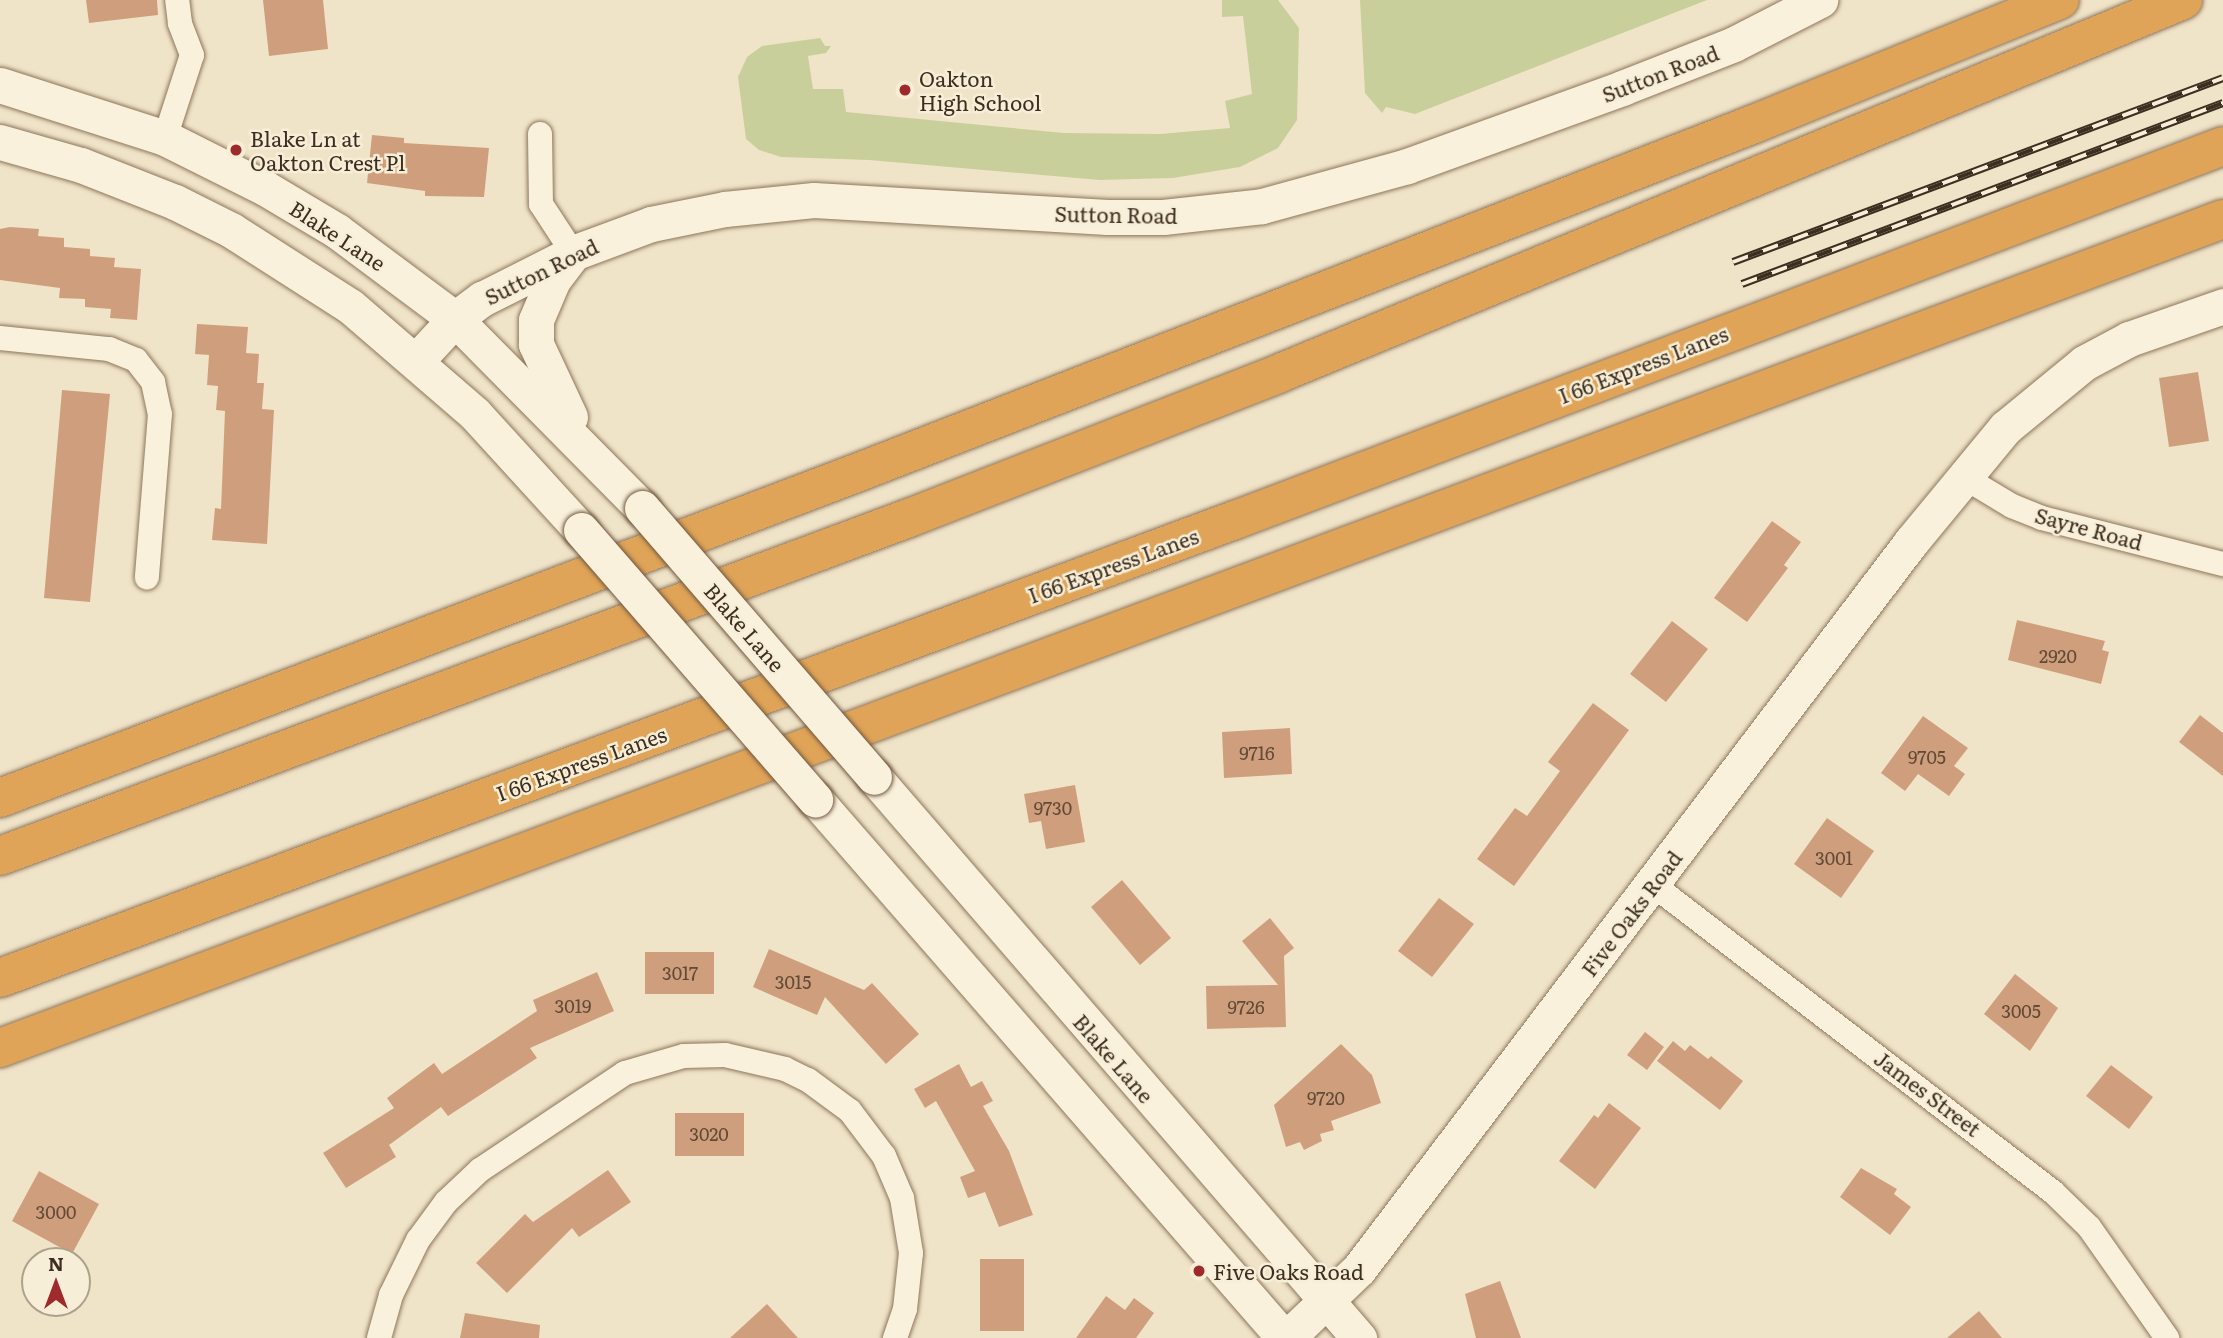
<!DOCTYPE html>
<style>
body{margin:0}
#map{position:relative;width:2223px;height:1338px;overflow:hidden;background:#f0e4c8;font-family:Literata,serif}
div>[style]{position:absolute}
.green>*{inset:0;background:#c9cf9b}
.building>*{inset:0;background:#cf9f7d}
.roads{filter:drop-shadow(0 0 2px #8d765c) drop-shadow(0 0 2px #8d765c)}
.street>*{height:24px;margin:-12px;padding:0 12px;transform-origin:12px;border-radius:12px;background:#faf1dc}
.secondary>*{height:35px;margin:-17.5px;padding:0 17.5px;transform-origin:17.5px;border-radius:17.5px;background:#faf1dc}
.highway>*{height:38px;margin:-19px;padding:0 19px;transform-origin:19px;border-radius:19px;background:#e0a458}
.rail>*{height:8px;margin-top:-4px;transform-origin:0;background:repeating-linear-gradient(90deg,#f7eed8 0 16px,#3d2e20 0 32px);box-sizing:border-box;border-block:2px solid #3d2e20}
.bridges{filter:drop-shadow(0 0 2px #6f573f) drop-shadow(0 0 2px #6f573f)}
.secondary-bridge>*{height:35px;margin:-17.5px;padding:0 17.5px;transform-origin:17.5px;border-radius:17.5px;background:#faf1dc}
.dots>*{width:19px;height:19px;translate:-50% -50%;box-sizing:border-box;border:4px solid #f7eed8;border-radius:50%}
span{translate:-50% -50%;white-space:nowrap;text-align:center;line-height:1.15;-webkit-text-stroke:5px #f7eed8;paint-order:stroke}
.number-label{font-size:18px;color:#624a37}
.number-label span{-webkit-text-stroke-width:0}
.street-label{font-size:21px;color:#3d2e20}
.poi-label{font-size:21px;color:#3d2e20}
.left{translate:0 -50%;text-align:left}
.north{position:absolute;left:21px;top:1247px;width:70px;height:70px;box-sizing:border-box;background:#f7eed8;border:2px solid #ada18e;border-radius:50%;rotate:0deg;font-size:19px;font-weight:700;line-height:28px;text-align:center;color:#3d2e20}
.north::after{content:'';display:block;margin:auto;width:24px;height:32px;background:#9e2a2b;clip-path:polygon(50% 0,100% 100%,50% 72%,0 100%)}
</style>
<div id="map">
<div class="green">
<i style="clip-path:polygon(1222px 0,1278px 0,1299px 28px,1297px 120px,1278px 148px,1240px 167px,1173px 178px,1100px 180px,869px 160px,781px 157px,759px 150px,746px 139px,738px 77px,747px 57px,762px 46px,820px 38px,825px 46px,831px 46px,826px 53px,808px 56px,813px 89px,843px 89px,846px 112px,1064px 133px,1160px 134px,1230px 128px,1225px 101px,1252px 94px,1243px 16px,1222px 17px)"></i>
<i style="clip-path:polygon(1360px 0,1707px 0,1415px 114px,1386px 107px,1382px 113px,1365px 93px)"></i>
</div>
<div class="building">
<i style="clip-path:polygon(86px 0,157px 0,158px 15px,89px 23px)"></i>
<i style="clip-path:polygon(263px 0,323px 0,328px 49px,269px 56px)"></i>
<i style="clip-path:polygon(372px 135px,404px 138px,404px 143px,489px 148px,484px 197px,425px 196px,425px 191px,367px 183px)"></i>
<i style="clip-path:polygon(10px 227px,39px 229px,38px 236px,64px 238px,64px 247px,90px 249px,90px 256px,115px 258px,114px 267px,141px 269px,137px 320px,110px 318px,111px 309px,85px 307px,85px 299px,59px 298px,60px 288px,0 280px,0 229px)"></i>
<i style="clip-path:polygon(197px 324px,248px 327px,246px 353px,259px 354px,257px 383px,264px 383px,262px 409px,274px 410px,267px 544px,212px 540px,215px 508px,221px 509px,225px 411px,216px 410px,218px 386px,207px 385px,209px 355px,195px 354px)"></i>
<i style="clip-path:polygon(2198px 372px,2209px 441px,2169px 447px,2159px 378px)"></i>
<i style="clip-path:polygon(62px 390px,110px 394px,90px 602px,44px 598px)"></i>
<i style="clip-path:polygon(1772px 521px,1801px 542px,1784px 565px,1788px 568px,1747px 622px,1714px 598px)"></i>
<i style="clip-path:polygon(2017px 620px,2105px 641px,2102px 650px,2109px 652px,2101px 684px,2008px 660px)"></i>
<i style="clip-path:polygon(1672px 621px,1708px 649px,1666px 702px,1630px 674px)"></i>
<i style="clip-path:polygon(1593px 703px,1629px 730px,1514px 886px,1477px 859px,1515px 808px,1527px 816px,1560px 771px,1548px 762px)"></i>
<i style="clip-path:polygon(2200px 715px,2223px 733px,2223px 776px,2179px 742px)"></i>
<i style="clip-path:polygon(1923px 716px,1968px 748px,1954px 766px,1965px 774px,1949px 796px,1918px 774px,1905px 791px,1881px 773px)"></i>
<i style="clip-path:polygon(1290px 728px,1292px 774px,1224px 778px,1222px 732px)"></i>
<i style="clip-path:polygon(1075px 785px,1085px 842px,1046px 849px,1041px 821px,1029px 823px,1024px 794px)"></i>
<i style="clip-path:polygon(1827px 818px,1874px 851px,1841px 898px,1794px 864px)"></i>
<i style="clip-path:polygon(1122px 880px,1171px 938px,1140px 965px,1091px 907px)"></i>
<i style="clip-path:polygon(1439px 898px,1474px 924px,1432px 977px,1398px 951px)"></i>
<i style="clip-path:polygon(1270px 918px,1294px 948px,1284px 956px,1286px 1027px,1207px 1029px,1206px 986px,1278px 985px,1242px 941px)"></i>
<i style="clip-path:polygon(769px 949px,864px 990px,872px 983px,919px 1034px,886px 1064px,825px 997px,817px 1015px,753px 987px)"></i>
<i style="clip-path:polygon(645px 952px,714px 952px,714px 994px,645px 994px)"></i>
<i style="clip-path:polygon(597px 972px,614px 1011px,530px 1048px,537px 1058px,448px 1116px,441px 1107px,389px 1145px,396px 1157px,346px 1188px,323px 1153px,394px 1108px,387px 1098px,434px 1063px,442px 1074px,537px 1011px,533px 1000px)"></i>
<i style="clip-path:polygon(2015px 974px,2058px 1008px,2030px 1051px,1984px 1014px)"></i>
<i style="clip-path:polygon(1645px 1032px,1664px 1047px,1647px 1070px,1627px 1055px)"></i>
<i style="clip-path:polygon(1673px 1041px,1685px 1051px,1690px 1045px,1708px 1059px,1711px 1056px,1743px 1081px,1720px 1110px,1657px 1061px)"></i>
<i style="clip-path:polygon(1341px 1044px,1372px 1075px,1381px 1103px,1331px 1121px,1334px 1130px,1320px 1134px,1322px 1141px,1304px 1150px,1300px 1142px,1286px 1147px,1274px 1105px)"></i>
<i style="clip-path:polygon(959px 1064px,971px 1087px,982px 1081px,993px 1101px,983px 1106px,1009px 1151px,1033px 1215px,999px 1227px,985px 1192px,968px 1198px,960px 1177px,975px 1171px,936px 1101px,925px 1108px,914px 1089px)"></i>
<i style="clip-path:polygon(2111px 1065px,2153px 1097px,2129px 1129px,2086px 1096px)"></i>
<i style="clip-path:polygon(1609px 1103px,1641px 1128px,1595px 1189px,1559px 1161px,1594px 1115px,1598px 1118px)"></i>
<i style="clip-path:polygon(675px 1113px,744px 1113px,744px 1156px,675px 1156px)"></i>
<i style="clip-path:polygon(1861px 1168px,1897px 1189px,1894px 1194px,1911px 1207px,1890px 1235px,1840px 1197px)"></i>
<i style="clip-path:polygon(608px 1170px,631px 1202px,579px 1237px,572px 1228px,507px 1293px,476px 1263px,525px 1214px,533px 1222px)"></i>
<i style="clip-path:polygon(39px 1171px,99px 1204px,72px 1254px,12px 1221px)"></i>
<i style="clip-path:polygon(980px 1259px,1024px 1259px,1024px 1331px,980px 1331px)"></i>
<i style="clip-path:polygon(1500px 1281px,1521px 1338px,1476px 1338px,1465px 1294px)"></i>
<i style="clip-path:polygon(1106px 1296px,1125px 1310px,1134px 1298px,1154px 1313px,1136px 1338px,1076px 1338px)"></i>
<i style="clip-path:polygon(767px 1304px,798px 1338px,730px 1338px)"></i>
<i style="clip-path:polygon(1979px 1311px,2002px 1338px,1947px 1338px)"></i>
<i style="clip-path:polygon(465px 1313px,540px 1325px,539px 1338px,460px 1338px)"></i>
</div>
<div class="roads">
<div class="street">
<i style="left:540px;top:134px;width:70px;rotate:89.2deg"></i>
<i style="left:541px;top:204px;width:59px;rotate:56.9deg"></i>
<i style="left:165px;top:138px;width:87px;rotate:-72deg"></i>
<i style="left:192px;top:55px;width:34px;rotate:-111deg"></i>
<i style="left:180px;top:23px;width:23px;rotate:-97deg"></i>
<i style="left:0;top:338px;width:110px;rotate:5.8deg"></i>
<i style="left:109px;top:349px;width:29px;rotate:22deg"></i>
<i style="left:136px;top:360px;width:28px;rotate:52deg"></i>
<i style="left:153px;top:382px;width:33px;rotate:78deg"></i>
<i style="left:160px;top:414px;width:164px;rotate:94.6deg"></i>
<i style="left:1962px;top:476px;width:58px;rotate:31deg"></i>
<i style="left:2012px;top:506px;width:32px;rotate:22deg"></i>
<i style="left:2042px;top:518px;width:187px;rotate:14.3deg"></i>
<i style="left:1652px;top:884px;width:506px;rotate:37.53deg"></i>
<i style="left:2053px;top:1192px;width:50px;rotate:44.2deg"></i>
<i style="left:2089px;top:1227px;width:136px;rotate:54.9deg"></i>
<i style="left:379px;top:1338px;width:45px;rotate:-74.4deg"></i>
<i style="left:391px;top:1295px;width:61px;rotate:-63.9deg"></i>
<i style="left:418px;top:1240px;width:47px;rotate:-53.6deg"></i>
<i style="left:446px;top:1202px;width:47px;rotate:-43.3deg"></i>
<i style="left:480px;top:1170px;width:174px;rotate:-33.8deg"></i>
<i style="left:625px;top:1073px;width:61px;rotate:-16.1deg"></i>
<i style="left:684px;top:1056px;width:41px;rotate:-1.4deg"></i>
<i style="left:725px;top:1055px;width:62px;rotate:13.1deg"></i>
<i style="left:785px;top:1069px;width:25px;rotate:26deg"></i>
<i style="left:808px;top:1080px;width:52px;rotate:36.4deg"></i>
<i style="left:850px;top:1111px;width:56px;rotate:52.9deg"></i>
<i style="left:884px;top:1156px;width:46px;rotate:66.8deg"></i>
<i style="left:902px;top:1198px;width:56px;rotate:80.7deg"></i>
<i style="left:911px;top:1253px;width:56px;rotate:96.1deg"></i>
<i style="left:905px;top:1309px;width:31px;rotate:109deg"></i>
</div>
<div class="secondary">
<i style="left:0;top:85px;width:173px;rotate:17.8deg"></i>
<i style="left:165px;top:138px;width:112px;rotate:26.6deg"></i>
<i style="left:265px;top:188px;width:84px;rotate:30.8deg"></i>
<i style="left:337px;top:231px;width:147px;rotate:36.7deg"></i>
<i style="left:455px;top:319px;width:266px;rotate:45.3deg"></i>
<i style="left:0;top:142px;width:84px;rotate:15.9deg"></i>
<i style="left:81px;top:165px;width:101px;rotate:21.5deg"></i>
<i style="left:175px;top:202px;width:63px;rotate:26.6deg"></i>
<i style="left:231px;top:230px;width:141px;rotate:32.6deg"></i>
<i style="left:350px;top:306px;width:165px;rotate:40.8deg"></i>
<i style="left:475px;top:414px;width:157px;rotate:47.6deg"></i>
<i style="left:417px;top:360px;width:56px;rotate:-47.2deg"></i>
<i style="left:455px;top:319px;width:34px;rotate:-37deg"></i>
<i style="left:482px;top:299px;width:102px;rotate:-26.8deg"></i>
<i style="left:573px;top:253px;width:83px;rotate:-20.4deg"></i>
<i style="left:651px;top:224px;width:76px;rotate:-11.5deg"></i>
<i style="left:725px;top:209px;width:89px;rotate:-5.8deg"></i>
<i style="left:814px;top:200px;width:294px;rotate:3.3deg"></i>
<i style="left:1108px;top:217px;width:55px"></i>
<i style="left:1163px;top:217px;width:100px;rotate:-6.3deg"></i>
<i style="left:1262px;top:206px;width:150px;rotate:-15.4deg"></i>
<i style="left:1407px;top:166px;width:229px;rotate:-19.9deg"></i>
<i style="left:1622px;top:88px;width:120px;rotate:-21.4deg"></i>
<i style="left:1734px;top:44px;width:97px;rotate:-27.1deg"></i>
<i style="left:570px;top:417px;width:81px;rotate:-115deg"></i>
<i style="left:536px;top:344px;width:24px;rotate:-90deg"></i>
<i style="left:536px;top:320px;width:43px;rotate:-67deg"></i>
<i style="left:553px;top:280px;width:34px;rotate:-53deg"></i>
<i style="left:874px;top:777px;width:742px;rotate:49.16deg"></i>
<i style="left:815px;top:799px;width:714px;rotate:48.97deg"></i>
<i style="left:1287px;top:1338px;width:100px;rotate:-43.8deg"></i>
<i style="left:1359px;top:1269px;width:913px;rotate:-52.79deg"></i>
<i style="left:1911px;top:542px;width:148px;rotate:-50.5deg"></i>
<i style="left:2005px;top:428px;width:102px;rotate:-39.4deg"></i>
<i style="left:2084px;top:363px;width:51px;rotate:-28.1deg"></i>
<i style="left:2129px;top:339px;width:100px;rotate:-19.3deg"></i>
</div>
<div class="highway">
<i style="left:0;top:798px;width:913px;rotate:-20.78deg"></i>
<i style="left:854px;top:474px;width:966px;rotate:-21.25deg"></i>
<i style="left:1754px;top:124px;width:330px;rotate:-22.1deg"></i>
<i style="left:0;top:856px;width:970px;rotate:-20.4deg"></i>
<i style="left:909px;top:518px;width:398px;rotate:-21.3deg"></i>
<i style="left:1280px;top:373px;width:977px;rotate:-22.44deg"></i>
<i style="left:0;top:978px;width:1317px;rotate:-20.35deg"></i>
<i style="left:1235px;top:520px;width:1056px;rotate:-20.73deg"></i>
<i style="left:0;top:1048px;width:2373px;rotate:-20.45deg"></i>
</div>
</div>
<div class="rail">
<i style="left:1733px;top:262px;width:523px;rotate:-20.58deg"></i>
<i style="left:1742px;top:284px;width:514px;rotate:-20.62deg"></i>
</div>
<div class="bridges">
<div class="secondary-bridge">
<i style="left:642px;top:508px;width:355px;rotate:49.2deg"></i>
<i style="left:581px;top:530px;width:357px;rotate:49deg"></i>
</div>
</div>
<div class="dots">
<i style="left:905px;top:90px;background:#9e2a2b"></i>
<i style="left:236px;top:150px;background:#9e2a2b"></i>
<i style="left:1199px;top:1271px;background:#9e2a2b"></i>
</div>
<div class="number-label">
<span style="left:2058px;top:656px">2920</span>
<span style="left:1257px;top:753px">9716</span>
<span style="left:1927px;top:757px">9705</span>
<span style="left:1053px;top:808px">9730</span>
<span style="left:1834px;top:858px">3001</span>
<span style="left:680px;top:973px">3017</span>
<span style="left:793px;top:982px">3015</span>
<span style="left:573px;top:1006px">3019</span>
<span style="left:1246px;top:1007px">9726</span>
<span style="left:2021px;top:1011px">3005</span>
<span style="left:1326px;top:1098px">9720</span>
<span style="left:709px;top:1134px">3020</span>
<span style="left:56px;top:1212px">3000</span>
</div>
<div class="street-label">
<span style="left:1660px;top:73px;rotate:-21deg">Sutton Road</span>
<span style="left:1116px;top:214px;rotate:1deg">Sutton Road</span>
<span style="left:338px;top:235px;rotate:33deg">Blake Lane</span>
<span style="left:541px;top:271px;rotate:-26deg">Sutton Road</span>
<span style="left:1643px;top:364px;rotate:-21deg">I 66 Express Lanes</span>
<span style="left:2089px;top:528px;rotate:15deg">Sayre Road</span>
<span style="left:1113px;top:565px;rotate:-20deg">I 66 Express Lanes</span>
<span style="left:745px;top:627px;rotate:49deg">Blake Lane</span>
<span style="left:581px;top:763px;rotate:-20deg">I 66 Express Lanes</span>
<span style="left:1631px;top:913px;rotate:-53deg">Five Oaks Road</span>
<span style="left:1114px;top:1058px;rotate:49deg">Blake Lane</span>
<span style="left:1928px;top:1093px;rotate:37deg">James Street</span>
</div>
<div class="poi-label">
<span class="left" style="left:919px;top:90px">Oakton<br>High School</span>
<span class="left" style="left:250px;top:150px">Blake Ln at<br>Oakton Crest Pl</span>
<span class="left" style="left:1213px;top:1271px">Five Oaks Road</span>
</div>
<div class="north">N</div>
</div>
